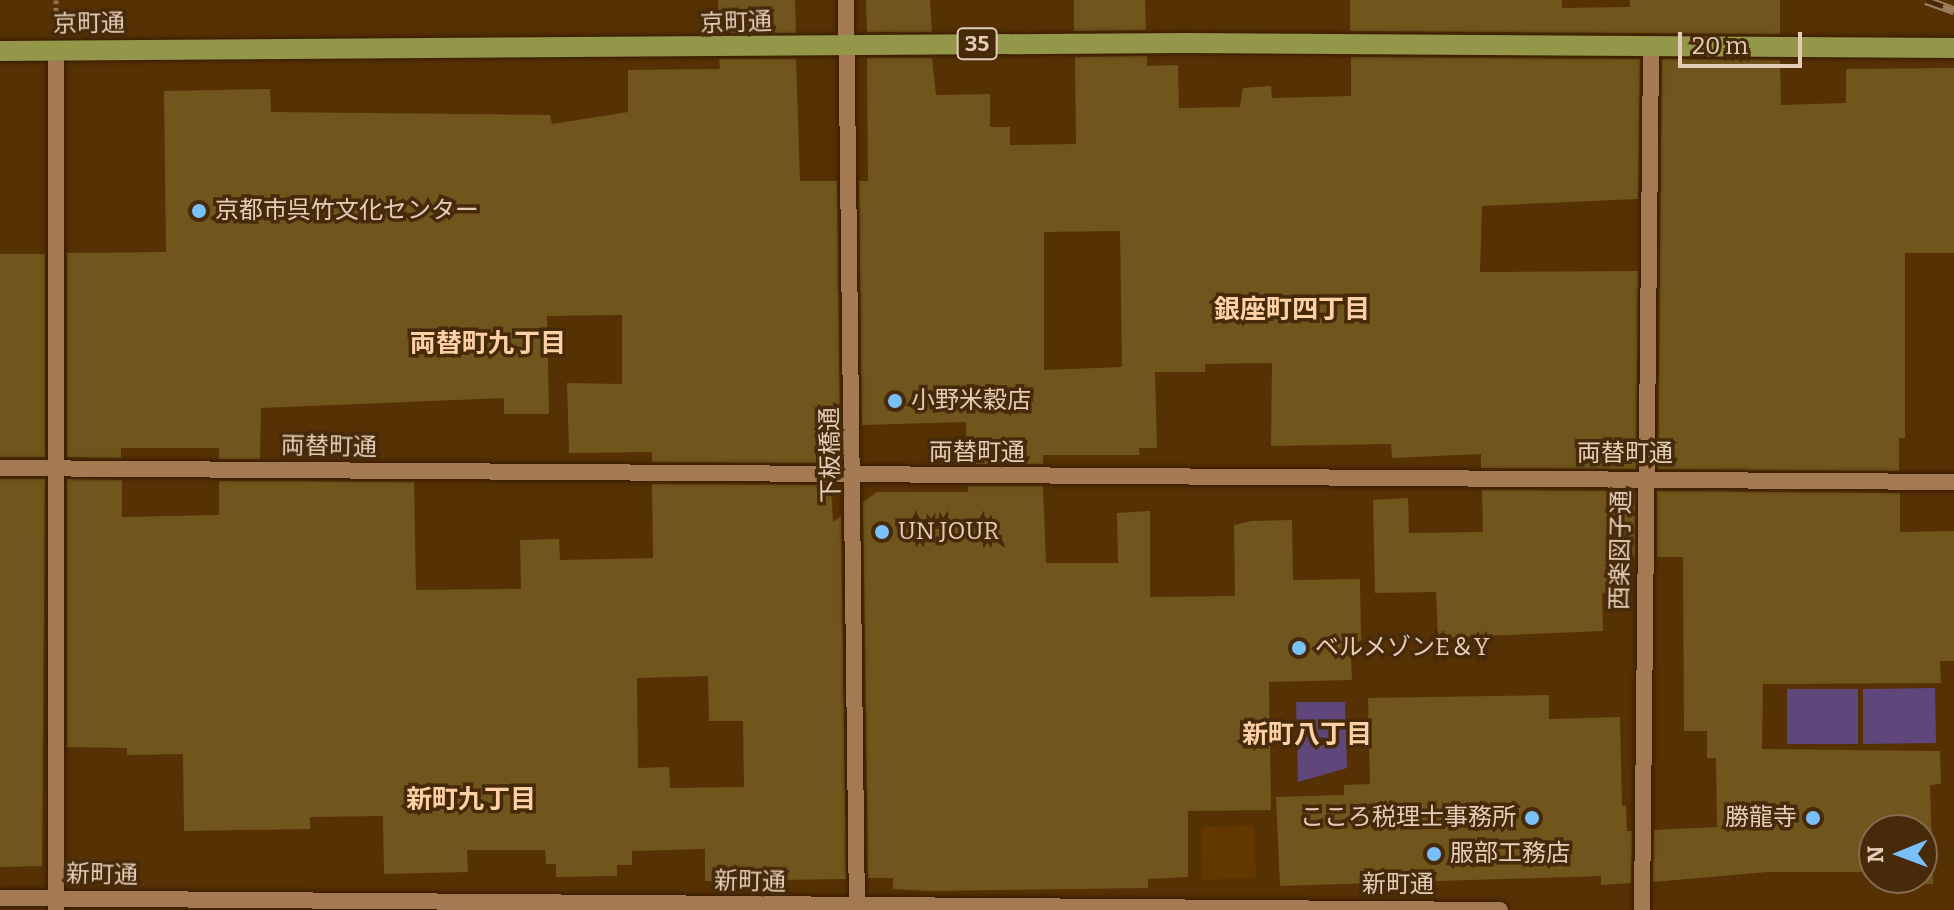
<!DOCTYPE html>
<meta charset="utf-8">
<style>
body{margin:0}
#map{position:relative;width:1954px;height:910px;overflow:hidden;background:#563104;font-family:Bitter,"Noto Sans JP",serif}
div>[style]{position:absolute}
.built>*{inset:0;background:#623700}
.green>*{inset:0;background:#5f467b}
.building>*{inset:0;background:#70561c}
.path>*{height:5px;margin-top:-2.5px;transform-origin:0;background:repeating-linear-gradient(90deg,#92724f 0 4px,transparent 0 8px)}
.roads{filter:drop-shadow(0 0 2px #361b00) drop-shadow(0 0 2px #361b00)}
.minor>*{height:16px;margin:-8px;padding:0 8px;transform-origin:8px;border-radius:8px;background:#a47a52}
.primary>*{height:20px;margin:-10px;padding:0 10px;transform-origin:10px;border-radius:10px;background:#94964a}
.rail>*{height:9px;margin-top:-4.5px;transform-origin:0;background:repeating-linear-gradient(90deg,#462a0a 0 18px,#9e805f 0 36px);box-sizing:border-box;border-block:2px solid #9e805f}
.dots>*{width:22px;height:22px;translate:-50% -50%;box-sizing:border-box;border:4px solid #462a0a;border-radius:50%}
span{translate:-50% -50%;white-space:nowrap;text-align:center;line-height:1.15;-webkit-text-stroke:7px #462a0a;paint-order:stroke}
.shield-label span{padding:2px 6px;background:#462a0a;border:2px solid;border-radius:6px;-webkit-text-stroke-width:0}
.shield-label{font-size:22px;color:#e4cdb8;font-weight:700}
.street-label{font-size:24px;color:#e4cdb8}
.poi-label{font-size:24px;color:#e4cdb8}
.left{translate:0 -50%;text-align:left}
.right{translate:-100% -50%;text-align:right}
.neighbourhood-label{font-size:26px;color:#fed0a5;font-weight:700}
.north{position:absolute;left:1858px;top:814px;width:80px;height:80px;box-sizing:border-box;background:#462a0a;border:2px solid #856b50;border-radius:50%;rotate:269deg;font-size:22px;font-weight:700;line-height:32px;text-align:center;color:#e4cdb8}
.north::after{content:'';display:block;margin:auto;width:28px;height:36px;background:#79bff8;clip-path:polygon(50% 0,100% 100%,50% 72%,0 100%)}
.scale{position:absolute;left:1678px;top:32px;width:124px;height:36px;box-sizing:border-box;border:4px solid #e4cdb8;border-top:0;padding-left:10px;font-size:24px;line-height:28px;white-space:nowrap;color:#e4cdb8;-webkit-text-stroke:6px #462a0a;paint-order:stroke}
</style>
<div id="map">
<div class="built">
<i style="clip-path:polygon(1254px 825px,1256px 878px,1202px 880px,1201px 827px)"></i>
</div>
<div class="green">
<i style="clip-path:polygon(1935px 688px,1936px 743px,1863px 744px,1863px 689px)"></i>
<i style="clip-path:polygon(1787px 689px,1858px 689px,1858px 744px,1787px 744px)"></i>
<i style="clip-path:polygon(1296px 702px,1345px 702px,1347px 768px,1298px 782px)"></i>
</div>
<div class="building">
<i style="clip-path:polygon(718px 0,795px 0,796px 33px,719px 33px)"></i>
<i style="clip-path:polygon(866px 0,930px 0,932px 32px,867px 32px)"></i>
<i style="clip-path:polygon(1074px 0,1145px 0,1146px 30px,1074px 31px)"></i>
<i style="clip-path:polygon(1350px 0,1562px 0,1562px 8px,1630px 7px,1630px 0,1780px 0,1780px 34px,1350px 31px)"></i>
<i style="clip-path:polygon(evenodd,1147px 56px,1147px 66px,1178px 65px,1179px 108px,1240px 107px,1243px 88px,1271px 86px,1272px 98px,1351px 96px,1351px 57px,1640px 59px,1638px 199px,1482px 206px,1480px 272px,1638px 271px,1636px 469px,1481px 468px,1481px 454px,1392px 458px,1391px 444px,1271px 446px,1272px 363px,1205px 364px,1205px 372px,1155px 372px,1157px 448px,1139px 448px,1140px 455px,1043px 455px,1043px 464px,967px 464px,966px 422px,862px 425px,859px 181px,868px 181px,867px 58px,932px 58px,936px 95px,990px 94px,990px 127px,1010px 127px,1010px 145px,1076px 144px,1075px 57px,1147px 56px,1120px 231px,1122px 367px,1044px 370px,1044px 232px,1120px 231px)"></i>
<i style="clip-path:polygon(719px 59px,796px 59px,800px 181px,837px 181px,840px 425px,830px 426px,830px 463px,652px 462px,652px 452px,569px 453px,567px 383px,622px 384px,622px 315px,547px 316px,549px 414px,504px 414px,504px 398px,261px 408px,260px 459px,219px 459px,219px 448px,121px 448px,121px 458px,67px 457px,67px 253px,166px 252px,164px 91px,270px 89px,271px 112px,550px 115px,552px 124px,628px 112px,628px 70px,720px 69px)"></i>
<i style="clip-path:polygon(1662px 59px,1780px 60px,1781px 105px,1846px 103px,1846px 69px,1954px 68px,1954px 253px,1905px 253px,1905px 438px,1899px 438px,1899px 471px,1658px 469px)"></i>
<i style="clip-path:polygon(0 254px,45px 254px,45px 457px,0 457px)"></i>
<i style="clip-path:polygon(0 479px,45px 479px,42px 866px,0 867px)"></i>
<i style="clip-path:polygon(evenodd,67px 479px,122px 480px,122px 517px,219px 515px,219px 481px,414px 482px,416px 590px,521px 589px,520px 540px,559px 539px,560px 560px,653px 558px,652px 484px,831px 485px,833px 522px,841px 516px,846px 879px,705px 881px,705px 849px,632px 851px,632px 865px,617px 865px,617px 876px,556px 877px,556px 864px,546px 864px,545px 850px,467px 850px,468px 872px,384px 874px,383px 816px,310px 817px,310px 829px,184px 831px,183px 754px,127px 755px,127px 748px,67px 747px,67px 479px,708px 676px,709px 721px,743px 721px,744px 787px,670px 788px,669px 767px,638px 768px,637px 678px,708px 676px)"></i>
<i style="clip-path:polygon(968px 486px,1043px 486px,1046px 563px,1118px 563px,1117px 513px,1150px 511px,1150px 597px,1235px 596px,1234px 525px,1251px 521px,1292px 520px,1293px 580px,1360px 579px,1361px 641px,1350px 642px,1352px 680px,1269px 682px,1271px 810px,1188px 811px,1188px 877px,1148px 879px,1148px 888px,932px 891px,893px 889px,893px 878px,868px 878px,863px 502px,877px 492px,968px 492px)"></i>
<i style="clip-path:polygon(1482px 490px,1635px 491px,1635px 558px,1610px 558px,1611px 592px,1602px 593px,1603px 631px,1438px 638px,1436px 592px,1375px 593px,1373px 500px,1408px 498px,1409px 533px,1483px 532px)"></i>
<i style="clip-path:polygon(1657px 491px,1900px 493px,1900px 532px,1954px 531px,1954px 661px,1940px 661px,1941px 683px,1763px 684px,1762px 749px,1940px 751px,1941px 784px,1930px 785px,1933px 884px,1895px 885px,1895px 878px,1922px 878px,1922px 830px,1874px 830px,1874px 872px,1767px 872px,1653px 882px,1654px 830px,1717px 827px,1716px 758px,1707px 758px,1707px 731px,1684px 731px,1683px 557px,1657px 557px)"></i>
<i style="clip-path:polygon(1549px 695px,1549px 719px,1620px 717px,1622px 806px,1626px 806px,1627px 831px,1632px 831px,1631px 883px,1601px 885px,1601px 876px,1280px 886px,1276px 797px,1344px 795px,1344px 785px,1370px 784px,1368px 698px)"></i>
</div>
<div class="path">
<i style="left:56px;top:19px;width:19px;rotate:-90deg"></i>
</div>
<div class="roads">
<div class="minor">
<i style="left:846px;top:0;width:910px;rotate:89.31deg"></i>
<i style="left:56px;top:51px;width:859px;rotate:90deg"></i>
<i style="left:0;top:468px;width:1954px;rotate:0.41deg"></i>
<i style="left:0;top:898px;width:1500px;rotate:0.46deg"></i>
<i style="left:1642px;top:910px;width:863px;rotate:-89.4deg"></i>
</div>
<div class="primary">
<i style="left:0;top:51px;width:1185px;rotate:-0.39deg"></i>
<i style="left:1185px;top:43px;width:769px;rotate:0.37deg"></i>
</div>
</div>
<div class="rail">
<i style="left:1926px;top:0;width:30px;rotate:20deg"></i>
</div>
<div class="dots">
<i style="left:199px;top:211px;background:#79bff8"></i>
<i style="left:895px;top:401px;background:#79bff8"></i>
<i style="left:882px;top:532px;background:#79bff8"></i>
<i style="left:1299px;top:648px;background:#79bff8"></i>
<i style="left:1532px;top:818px;background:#79bff8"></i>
<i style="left:1813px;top:818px;background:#79bff8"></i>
<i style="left:1434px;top:854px;background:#79bff8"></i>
</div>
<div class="shield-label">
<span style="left:977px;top:44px">35</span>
</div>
<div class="street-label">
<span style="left:736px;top:23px;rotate:-2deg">京町通</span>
<span style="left:89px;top:24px;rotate:-1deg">京町通</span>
<span style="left:329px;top:447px;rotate:1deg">両替町通</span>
<span style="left:977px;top:453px">両替町通</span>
<span style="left:1625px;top:454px">両替町通</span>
<span style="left:831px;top:455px;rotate:-91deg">下板橋通</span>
<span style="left:1621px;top:550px;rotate:-89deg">西楽図子通</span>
<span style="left:102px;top:875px;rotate:1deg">新町通</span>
<span style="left:750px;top:882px;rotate:1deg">新町通</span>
<span style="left:1398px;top:885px">新町通</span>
</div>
<div class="poi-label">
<span class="left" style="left:215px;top:211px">京都市呉竹文化センター</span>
<span class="left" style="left:911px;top:401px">小野米穀店</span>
<span class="left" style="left:898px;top:532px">UN JOUR</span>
<span class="left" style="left:1315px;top:648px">ベルメゾンE＆Y</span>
<span class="right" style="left:1516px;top:818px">こころ税理士事務所</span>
<span class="right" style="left:1797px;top:818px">勝龍寺</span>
<span class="left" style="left:1450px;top:854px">服部工務店</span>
</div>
<div class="neighbourhood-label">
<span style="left:1292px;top:310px">銀座町四丁目</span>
<span style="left:488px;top:344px">両替町九丁目</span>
<span style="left:1307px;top:735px">新町八丁目</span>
<span style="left:471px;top:800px">新町九丁目</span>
</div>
<div class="north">N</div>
<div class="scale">20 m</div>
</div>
